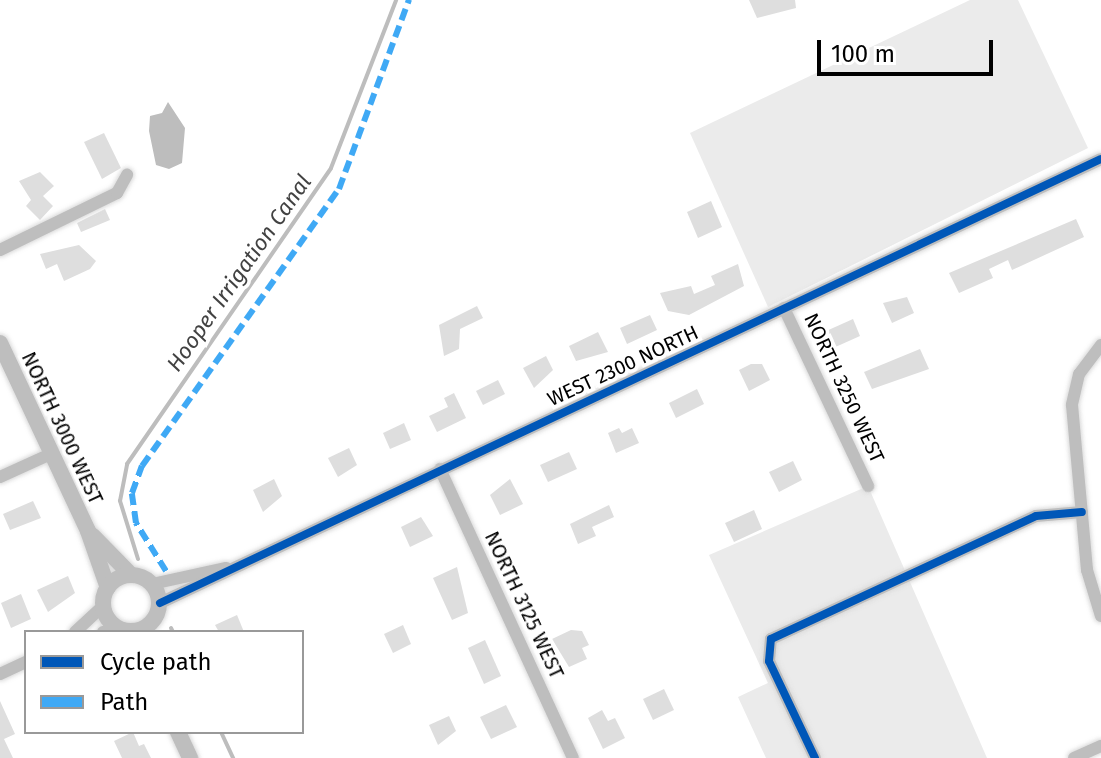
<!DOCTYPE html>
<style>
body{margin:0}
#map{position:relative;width:1101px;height:758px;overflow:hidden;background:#fff;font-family:"Fira Sans",sans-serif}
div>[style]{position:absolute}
.green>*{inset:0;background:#ebebeb}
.water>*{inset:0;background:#bdbdbd}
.stream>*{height:4px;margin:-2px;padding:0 2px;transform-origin:2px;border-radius:2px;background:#bdbdbd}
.building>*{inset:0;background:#dedede}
.roads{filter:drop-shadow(0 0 2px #dbdbdb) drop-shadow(0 0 2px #dbdbdb)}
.minor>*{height:12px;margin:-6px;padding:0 6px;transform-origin:6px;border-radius:6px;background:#bebebe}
.major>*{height:16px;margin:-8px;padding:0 8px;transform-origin:8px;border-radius:8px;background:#bebebe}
.major>.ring{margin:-8px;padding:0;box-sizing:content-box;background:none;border:16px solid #bebebe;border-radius:50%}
.quiet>*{height:6px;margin-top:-3px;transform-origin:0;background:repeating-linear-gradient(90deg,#3fa9f5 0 12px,transparent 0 18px)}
.cycleway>*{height:8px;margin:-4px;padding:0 4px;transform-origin:4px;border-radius:4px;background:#0057b8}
span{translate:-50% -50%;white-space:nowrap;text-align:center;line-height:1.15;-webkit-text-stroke:7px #fff;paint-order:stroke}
.street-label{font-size:20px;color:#000}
.water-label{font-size:22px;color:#424242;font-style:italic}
.legend{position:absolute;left:24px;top:630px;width:280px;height:104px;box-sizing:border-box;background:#fff;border:2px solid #999;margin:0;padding:10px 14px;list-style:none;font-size:24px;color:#000}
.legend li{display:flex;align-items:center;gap:16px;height:40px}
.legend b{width:40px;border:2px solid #999}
.scale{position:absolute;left:817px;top:40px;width:176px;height:36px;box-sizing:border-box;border:4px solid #000;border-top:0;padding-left:10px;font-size:24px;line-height:28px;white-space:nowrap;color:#000;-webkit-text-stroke:6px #fff;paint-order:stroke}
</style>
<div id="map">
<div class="green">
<i style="clip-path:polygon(970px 0,1018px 0,1088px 148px,768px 307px,690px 133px)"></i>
<i style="clip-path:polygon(868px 486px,987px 758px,766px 758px,738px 697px,768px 683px,709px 555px)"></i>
</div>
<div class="water">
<i style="clip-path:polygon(168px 102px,185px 128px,182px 163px,169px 169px,156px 165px,149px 131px,150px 116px,162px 113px)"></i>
</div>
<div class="stream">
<i style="left:138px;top:559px;width:61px;rotate:-107.2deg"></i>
<i style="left:120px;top:501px;width:38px;rotate:-79deg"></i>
<i style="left:127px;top:464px;width:359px;rotate:-55.4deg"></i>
<i style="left:331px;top:168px;width:180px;rotate:-68.8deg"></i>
<i style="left:171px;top:628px;width:4px;rotate:63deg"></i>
<i style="left:221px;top:732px;width:29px;rotate:65deg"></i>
</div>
<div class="building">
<i style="clip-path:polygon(749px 0,795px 0,796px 8px,757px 18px)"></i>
<i style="clip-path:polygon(104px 133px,121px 168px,102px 179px,84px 142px)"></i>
<i style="clip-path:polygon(40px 172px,54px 186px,43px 196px,53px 206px,40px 220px,26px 206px,31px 200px,19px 181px)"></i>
<i style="clip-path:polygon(711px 201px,722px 227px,698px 238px,687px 212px)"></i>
<i style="clip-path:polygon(105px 209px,110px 220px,81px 232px,77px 223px)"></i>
<i style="clip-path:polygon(1076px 219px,1084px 237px,1012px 270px,1008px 260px,989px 269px,993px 278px,959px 293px,949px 273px)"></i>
<i style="clip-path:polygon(79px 245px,96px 261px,90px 269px,64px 281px,57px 264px,46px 269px,40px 254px)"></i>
<i style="clip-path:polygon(738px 264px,744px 286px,689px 315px,668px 311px,660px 293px,691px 286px,694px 294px,715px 285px,711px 276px)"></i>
<i style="clip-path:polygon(907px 297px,914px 313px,892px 323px,883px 303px)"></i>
<i style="clip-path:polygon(477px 306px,483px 318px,460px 329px,459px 349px,444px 356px,439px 325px)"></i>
<i style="clip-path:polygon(650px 315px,657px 330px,627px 344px,620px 328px)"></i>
<i style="clip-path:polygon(853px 319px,860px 336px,831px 349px,824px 332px)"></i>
<i style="clip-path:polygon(598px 332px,608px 352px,576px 361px,569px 346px)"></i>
<i style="clip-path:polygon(920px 349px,929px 369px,872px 389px,864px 372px)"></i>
<i style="clip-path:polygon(546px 356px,553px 370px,534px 388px,523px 368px)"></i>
<i style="clip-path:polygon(751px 364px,762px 364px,770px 380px,749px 391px,739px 370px)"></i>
<i style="clip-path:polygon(498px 380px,505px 394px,483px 405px,476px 391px)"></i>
<i style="clip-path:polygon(697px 389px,704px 404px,676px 418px,669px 403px)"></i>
<i style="clip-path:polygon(454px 393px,466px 418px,437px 432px,429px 416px,448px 407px,444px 398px)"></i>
<i style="clip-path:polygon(404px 423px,411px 440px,390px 449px,383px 433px)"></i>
<i style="clip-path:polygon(619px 428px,622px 433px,632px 428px,639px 443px,616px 453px,608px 433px)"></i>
<i style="clip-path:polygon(349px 448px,357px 465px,338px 477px,328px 458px)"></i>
<i style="clip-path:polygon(569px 452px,577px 469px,548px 482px,540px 465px)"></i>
<i style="clip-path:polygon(793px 461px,802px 480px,779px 492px,769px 472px)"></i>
<i style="clip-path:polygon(274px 479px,282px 496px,263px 512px,253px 490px)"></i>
<i style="clip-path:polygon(510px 479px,523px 504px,500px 515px,490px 495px)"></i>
<i style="clip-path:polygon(33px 501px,41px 518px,10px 530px,3px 514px)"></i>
<i style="clip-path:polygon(609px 505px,614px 517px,592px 527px,596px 536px,578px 544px,570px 524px)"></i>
<i style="clip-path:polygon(754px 510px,762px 529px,734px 542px,725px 523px)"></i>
<i style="clip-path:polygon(421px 517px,433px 536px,410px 547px,401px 527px)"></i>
<i style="clip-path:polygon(457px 567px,468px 613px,452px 620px,433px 578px)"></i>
<i style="clip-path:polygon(68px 576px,75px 593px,48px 612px,37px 590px)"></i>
<i style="clip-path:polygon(21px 594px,31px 619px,11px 628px,1px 603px)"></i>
<i style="clip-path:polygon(237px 615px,244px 632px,219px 632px,215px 625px)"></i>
<i style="clip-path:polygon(403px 625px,411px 644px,393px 653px,384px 634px)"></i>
<i style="clip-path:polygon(571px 630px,582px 631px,589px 645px,582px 648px,587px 659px,569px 667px,552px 639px)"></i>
<i style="clip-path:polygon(485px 640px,501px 676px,484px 684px,468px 648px)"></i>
<i style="clip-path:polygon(664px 689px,674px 710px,653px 720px,643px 699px)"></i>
<i style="clip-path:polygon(0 701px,15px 734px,4px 739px,13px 758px,0 758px)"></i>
<i style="clip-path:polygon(506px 705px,517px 727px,491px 739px,480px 717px)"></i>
<i style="clip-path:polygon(602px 710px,608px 721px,615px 718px,625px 738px,603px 749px,588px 718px)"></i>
<i style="clip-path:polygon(449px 716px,456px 731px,438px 745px,429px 725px)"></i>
<i style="clip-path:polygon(133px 732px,139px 746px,144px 744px,151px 758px,122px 758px,114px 741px)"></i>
</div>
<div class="roads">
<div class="minor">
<i style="left:0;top:250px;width:130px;rotate:-26deg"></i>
<i style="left:117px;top:193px;width:21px;rotate:-61deg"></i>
<i style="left:784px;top:308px;width:197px;rotate:64.7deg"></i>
<i style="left:1101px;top:345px;width:36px;rotate:127deg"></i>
<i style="left:1079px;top:374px;width:32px;rotate:103deg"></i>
<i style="left:1072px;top:405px;width:166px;rotate:84.8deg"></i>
<i style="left:1087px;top:570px;width:48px;rotate:73.1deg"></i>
<i style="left:440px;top:469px;width:318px;rotate:65.3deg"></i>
<i style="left:0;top:477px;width:58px;rotate:-24.4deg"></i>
<i style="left:152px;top:584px;width:76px;rotate:-12.2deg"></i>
<i style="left:160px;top:603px;width:1040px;rotate:-25.26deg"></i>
<i style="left:75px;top:632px;width:38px;rotate:-43deg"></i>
<i style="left:103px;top:632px;width:18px;rotate:-6deg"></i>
<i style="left:0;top:674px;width:29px;rotate:-25deg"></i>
<i style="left:815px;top:758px;width:107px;rotate:-115.4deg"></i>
<i style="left:769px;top:661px;width:22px;rotate:-85deg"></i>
<i style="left:771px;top:639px;width:292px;rotate:-24.9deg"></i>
<i style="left:1036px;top:516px;width:46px;rotate:-5deg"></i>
<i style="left:1074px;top:758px;width:30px;rotate:-24deg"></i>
</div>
<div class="major">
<i style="left:0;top:343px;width:208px;rotate:64.9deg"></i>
<i style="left:88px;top:531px;width:60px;rotate:70.7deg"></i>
<i style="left:93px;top:536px;width:54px;rotate:45.7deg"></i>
<i class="ring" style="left:103px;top:575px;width:40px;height:40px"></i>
<i style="left:178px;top:732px;width:29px;rotate:65deg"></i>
</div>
</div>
<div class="quiet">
<i style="left:166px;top:571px;width:57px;rotate:-122deg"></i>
<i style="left:136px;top:523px;width:30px;rotate:-98deg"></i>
<i style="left:132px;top:493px;width:29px;rotate:-70deg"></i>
<i style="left:142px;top:466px;width:340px;rotate:-54.6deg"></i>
<i style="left:339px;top:189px;width:202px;rotate:-69.7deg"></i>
</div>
<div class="cycleway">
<i style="left:160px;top:603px;width:1040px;rotate:-25.26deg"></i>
<i style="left:815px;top:758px;width:107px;rotate:-115.4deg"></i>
<i style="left:769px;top:661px;width:22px;rotate:-85deg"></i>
<i style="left:771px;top:639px;width:292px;rotate:-24.9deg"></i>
<i style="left:1036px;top:516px;width:46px;rotate:-5deg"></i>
</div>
<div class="street-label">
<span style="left:623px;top:366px;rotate:-25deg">WEST 2300 NORTH</span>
<span style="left:844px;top:388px;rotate:65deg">NORTH 3250 WEST</span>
<span style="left:62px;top:428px;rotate:65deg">NORTH 3000 WEST</span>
<span style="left:524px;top:605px;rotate:65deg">NORTH 3125 WEST</span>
</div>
<div class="water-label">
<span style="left:239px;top:273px;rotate:-55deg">Hooper Irrigation Canal</span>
</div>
<ul class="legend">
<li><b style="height:10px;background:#0057b8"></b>Cycle path</li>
<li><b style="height:10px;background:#3fa9f5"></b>Path</li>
</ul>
<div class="scale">100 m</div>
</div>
